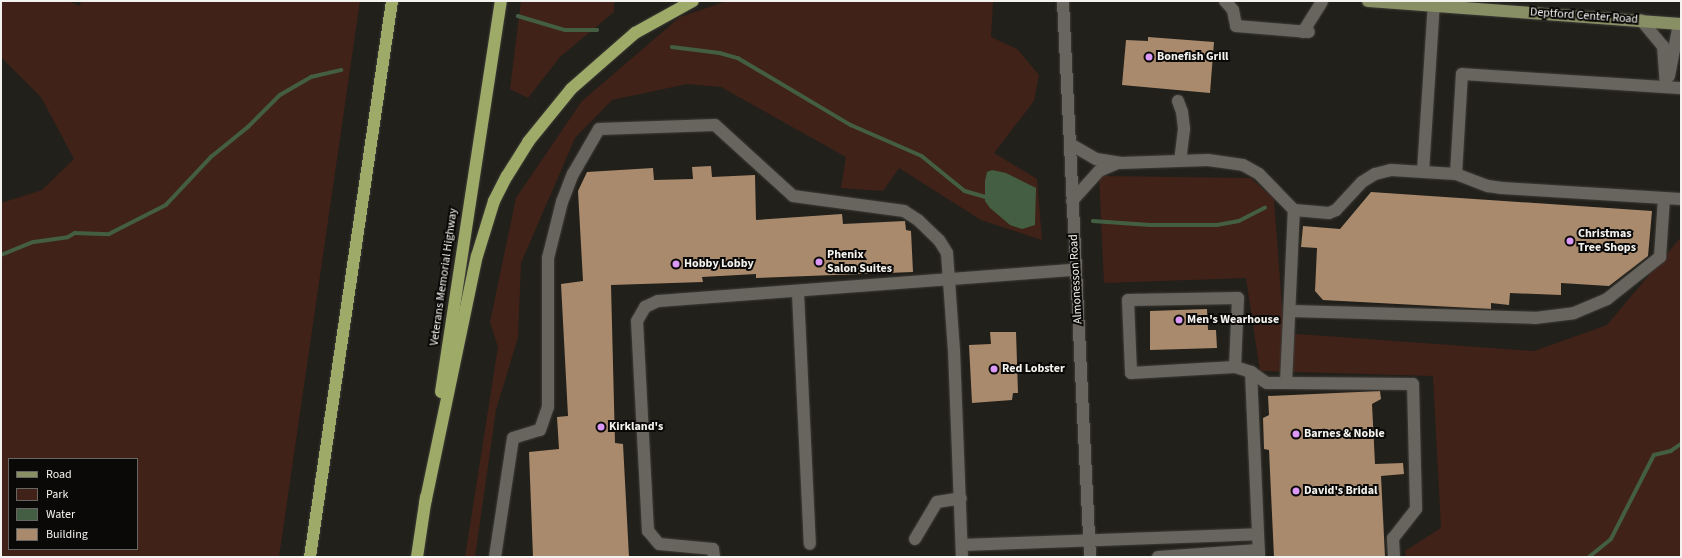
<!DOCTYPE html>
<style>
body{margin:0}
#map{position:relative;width:1682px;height:558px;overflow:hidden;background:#22201a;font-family:"Source Sans 3",sans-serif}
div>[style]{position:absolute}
.green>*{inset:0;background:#402219}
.water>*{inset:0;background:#435e42}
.stream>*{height:3.5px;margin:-1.75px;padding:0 1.75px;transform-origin:1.75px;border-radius:1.75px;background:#435e42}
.building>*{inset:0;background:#aa8a6d}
.roads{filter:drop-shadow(0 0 1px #3e3c38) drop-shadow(0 0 1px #3e3c38)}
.minor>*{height:12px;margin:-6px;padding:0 6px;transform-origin:6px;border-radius:6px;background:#68655e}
.major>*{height:12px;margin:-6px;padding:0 6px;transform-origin:6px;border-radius:6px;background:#888f64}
.highway>*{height:12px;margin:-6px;padding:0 6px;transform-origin:6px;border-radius:6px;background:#9eab68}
.dots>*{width:11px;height:11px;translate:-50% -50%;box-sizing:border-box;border:2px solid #0a0907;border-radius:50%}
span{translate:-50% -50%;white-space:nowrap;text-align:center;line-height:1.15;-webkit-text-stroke:4px #0a0907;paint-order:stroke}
.street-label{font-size:12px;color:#f3f2ee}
.poi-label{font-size:12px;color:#f3f2ee;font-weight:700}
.left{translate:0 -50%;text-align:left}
.frame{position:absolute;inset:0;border:2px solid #f3f2ee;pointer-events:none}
.legend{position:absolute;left:8px;top:458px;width:130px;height:92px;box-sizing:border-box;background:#0a0907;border:1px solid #676663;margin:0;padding:5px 7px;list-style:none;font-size:12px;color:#f3f2ee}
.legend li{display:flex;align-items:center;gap:8px;height:20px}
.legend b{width:20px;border:1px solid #676663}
</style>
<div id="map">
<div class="green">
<i style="clip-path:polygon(evenodd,1px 1px,68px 1px,80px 6px,81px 1px,360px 1px,279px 557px,1px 557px,1px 203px,42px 190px,74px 159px,41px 97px,1px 57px,1px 1px,9px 459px,137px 459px,137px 549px,9px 549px,9px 459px)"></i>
<i style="clip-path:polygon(521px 1px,614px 1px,614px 12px,560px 57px,528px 98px,510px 89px)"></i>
<i style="clip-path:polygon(727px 1px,993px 1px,991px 37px,1017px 49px,1039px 75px,1034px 101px,994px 153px,1037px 179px,1042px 240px,981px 220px,899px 168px,883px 191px,841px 188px,846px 157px,721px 87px,687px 84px,612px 100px,575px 138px,521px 263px,518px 337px,496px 410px,475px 557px,465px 557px,498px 347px,490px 322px,516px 198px,582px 101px,680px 17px)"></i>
<i style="clip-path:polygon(1099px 176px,1251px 178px,1274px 199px,1284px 333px,1534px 351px,1607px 325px,1681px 237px,1681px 557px,1406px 557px,1405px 551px,1441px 528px,1433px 376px,1260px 371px,1246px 278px,1104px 283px)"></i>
</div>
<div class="water">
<i style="clip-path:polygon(992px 170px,1006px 173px,1036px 188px,1035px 225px,1022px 229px,1010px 225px,990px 208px,985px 201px,985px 181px,987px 172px)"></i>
</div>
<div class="stream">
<i style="left:518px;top:16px;width:49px;rotate:16.6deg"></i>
<i style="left:565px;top:30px;width:32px"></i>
<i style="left:672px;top:47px;width:48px;rotate:7.1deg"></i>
<i style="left:720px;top:53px;width:19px;rotate:16deg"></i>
<i style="left:738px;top:58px;width:131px;rotate:30.7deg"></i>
<i style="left:851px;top:125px;width:77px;rotate:23.6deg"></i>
<i style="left:922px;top:156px;width:55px;rotate:39.1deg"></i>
<i style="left:965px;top:191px;width:25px;rotate:16deg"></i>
<i style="left:1093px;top:221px;width:57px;rotate:4deg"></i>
<i style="left:1150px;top:225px;width:67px"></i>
<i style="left:1217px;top:225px;width:22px;rotate:-10deg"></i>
<i style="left:1239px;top:221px;width:29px;rotate:-27deg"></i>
<i style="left:1px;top:255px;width:35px;rotate:-22deg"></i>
<i style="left:34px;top:242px;width:34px;rotate:-8deg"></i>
<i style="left:68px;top:237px;width:8px;rotate:-30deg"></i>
<i style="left:75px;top:233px;width:34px;rotate:2deg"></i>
<i style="left:109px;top:234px;width:64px;rotate:-27deg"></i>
<i style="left:166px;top:205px;width:66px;rotate:-46.8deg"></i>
<i style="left:211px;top:157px;width:48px;rotate:-39deg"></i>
<i style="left:248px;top:127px;width:45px;rotate:-45deg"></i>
<i style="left:280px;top:95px;width:36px;rotate:-30deg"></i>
<i style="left:311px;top:77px;width:31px;rotate:-13deg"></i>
<i style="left:1589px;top:557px;width:28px;rotate:-39deg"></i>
<i style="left:1611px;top:539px;width:94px;rotate:-62.9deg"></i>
<i style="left:1654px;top:455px;width:17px;rotate:-13deg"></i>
<i style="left:1671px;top:451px;width:12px;rotate:-35deg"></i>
</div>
<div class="building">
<i style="clip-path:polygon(1148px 37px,1214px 42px,1210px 93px,1122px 85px,1126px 40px,1148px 41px)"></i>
<i style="clip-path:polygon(711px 166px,712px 177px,755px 175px,756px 220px,842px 214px,843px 224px,905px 221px,906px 230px,911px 231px,913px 272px,756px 278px,756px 274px,702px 277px,703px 282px,611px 285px,615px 443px,623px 444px,629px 557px,533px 557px,529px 452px,559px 449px,557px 417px,568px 416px,561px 284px,583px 281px,578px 191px,587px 172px,653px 168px,654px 180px,693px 179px,692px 167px)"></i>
<i style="clip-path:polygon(1371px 192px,1652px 211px,1648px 256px,1609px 286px,1561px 283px,1561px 295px,1510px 293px,1509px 305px,1491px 303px,1491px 309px,1323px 300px,1315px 291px,1317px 248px,1301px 247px,1303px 226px,1340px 229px)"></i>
<i style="clip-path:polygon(1207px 309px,1208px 330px,1216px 330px,1217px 348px,1150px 350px,1150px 311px)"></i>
<i style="clip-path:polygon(990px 332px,1016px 332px,1018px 393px,1013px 393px,1012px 400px,972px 403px,969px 345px,991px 344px)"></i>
<i style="clip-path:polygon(1380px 391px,1381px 399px,1372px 404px,1375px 464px,1403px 463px,1404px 474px,1381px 476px,1385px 557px,1274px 557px,1269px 450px,1264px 449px,1263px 418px,1269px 415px,1268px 396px)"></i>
</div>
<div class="roads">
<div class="minor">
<i style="left:1063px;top:1px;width:557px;rotate:87.22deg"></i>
<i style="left:1225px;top:1px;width:12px;rotate:48deg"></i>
<i style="left:1233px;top:10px;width:16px;rotate:79deg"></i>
<i style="left:1236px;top:26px;width:73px;rotate:4.7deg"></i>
<i style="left:1641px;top:20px;width:34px;rotate:50deg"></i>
<i style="left:1663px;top:46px;width:41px;rotate:85.8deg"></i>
<i style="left:1303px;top:32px;width:36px;rotate:-58deg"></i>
<i style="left:1669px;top:76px;width:53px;rotate:-79.1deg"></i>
<i style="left:1178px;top:101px;width:12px;rotate:70deg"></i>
<i style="left:1182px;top:112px;width:17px;rotate:83deg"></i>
<i style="left:1184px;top:129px;width:31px;rotate:97deg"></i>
<i style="left:1070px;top:144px;width:30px;rotate:30deg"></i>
<i style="left:1096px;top:159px;width:24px;rotate:9deg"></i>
<i style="left:1120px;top:163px;width:88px;rotate:-2deg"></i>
<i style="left:1208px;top:160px;width:35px;rotate:8deg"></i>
<i style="left:1243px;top:165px;width:18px;rotate:29deg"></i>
<i style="left:1259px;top:174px;width:50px;rotate:45.8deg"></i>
<i style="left:1423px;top:172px;width:171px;rotate:-86.3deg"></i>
<i style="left:1456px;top:174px;width:100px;rotate:-86.6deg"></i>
<i style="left:1462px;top:74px;width:219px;rotate:3.7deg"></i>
<i style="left:1072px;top:201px;width:40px;rotate:-48deg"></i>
<i style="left:1099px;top:171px;width:21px;rotate:-23deg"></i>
<i style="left:798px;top:293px;width:251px;rotate:87.3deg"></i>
<i style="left:1291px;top:311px;width:244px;rotate:1.6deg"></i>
<i style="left:1535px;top:318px;width:39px;rotate:-7deg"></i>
<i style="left:1574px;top:313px;width:36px;rotate:-23deg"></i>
<i style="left:1607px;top:299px;width:68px;rotate:-38.4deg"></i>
<i style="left:1660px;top:257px;width:59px;rotate:-86.1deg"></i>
<i style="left:1235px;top:367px;width:69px;rotate:-87.5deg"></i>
<i style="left:1238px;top:298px;width:110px;rotate:179deg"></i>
<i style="left:1128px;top:300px;width:73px;rotate:87.6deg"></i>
<i style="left:1131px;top:373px;width:104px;rotate:-3.3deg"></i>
<i style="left:1235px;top:367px;width:17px;rotate:17deg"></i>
<i style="left:1251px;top:372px;width:19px;rotate:35deg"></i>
<i style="left:1267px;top:383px;width:19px"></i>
<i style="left:1286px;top:383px;width:173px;rotate:-87.4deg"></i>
<i style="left:1294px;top:210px;width:35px;rotate:5deg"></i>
<i style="left:1329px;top:213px;width:8px;rotate:-23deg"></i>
<i style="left:1336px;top:210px;width:38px;rotate:-47deg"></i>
<i style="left:1362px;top:182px;width:15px;rotate:-32deg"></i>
<i style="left:1375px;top:174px;width:16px;rotate:-14deg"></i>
<i style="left:1391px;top:170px;width:65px;rotate:3.5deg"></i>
<i style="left:1456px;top:174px;width:34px;rotate:21deg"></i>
<i style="left:1488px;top:186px;width:14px;rotate:8deg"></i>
<i style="left:1502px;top:188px;width:179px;rotate:3.5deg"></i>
<i style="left:1251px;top:372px;width:185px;rotate:87.5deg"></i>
<i style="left:1286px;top:383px;width:127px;rotate:0.5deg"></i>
<i style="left:1413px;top:384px;width:125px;rotate:88.6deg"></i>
<i style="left:1416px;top:509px;width:37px;rotate:128deg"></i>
<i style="left:1393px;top:538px;width:19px;rotate:87deg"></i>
<i style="left:915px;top:539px;width:43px;rotate:-59.3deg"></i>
<i style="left:937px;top:502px;width:24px;rotate:-9deg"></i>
<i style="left:962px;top:545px;width:296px;rotate:-2.1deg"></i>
<i style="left:495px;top:557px;width:120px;rotate:-81.4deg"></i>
<i style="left:513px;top:438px;width:28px;rotate:-17deg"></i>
<i style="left:540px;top:430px;width:24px;rotate:-71deg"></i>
<i style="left:548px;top:407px;width:149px;rotate:-90deg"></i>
<i style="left:548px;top:258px;width:58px;rotate:-76deg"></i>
<i style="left:562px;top:202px;width:30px;rotate:-69deg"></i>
<i style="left:573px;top:174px;width:52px;rotate:-60deg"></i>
<i style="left:599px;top:129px;width:116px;rotate:-2deg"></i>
<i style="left:715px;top:125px;width:105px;rotate:42.3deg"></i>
<i style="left:793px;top:196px;width:112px;rotate:7.7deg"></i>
<i style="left:904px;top:211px;width:17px;rotate:33deg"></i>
<i style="left:918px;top:220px;width:29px;rotate:44deg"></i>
<i style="left:939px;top:240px;width:15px;rotate:58deg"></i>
<i style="left:947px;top:253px;width:97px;rotate:85.9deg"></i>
<i style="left:954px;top:350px;width:207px;rotate:87.8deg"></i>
<i style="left:714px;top:557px;width:8px;rotate:-97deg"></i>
<i style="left:713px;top:549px;width:54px;rotate:-174.7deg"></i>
<i style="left:659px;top:544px;width:17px;rotate:-130deg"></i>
<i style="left:648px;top:531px;width:210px;rotate:-93deg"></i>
<i style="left:637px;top:321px;width:16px;rotate:-60deg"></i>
<i style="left:645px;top:307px;width:14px;rotate:-25deg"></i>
<i style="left:658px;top:301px;width:418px;rotate:-4.3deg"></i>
<i style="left:1158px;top:557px;width:101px;rotate:-4deg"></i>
</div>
<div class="major">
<i style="left:1368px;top:1px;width:314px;rotate:4.2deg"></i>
</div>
<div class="highway">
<i style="left:441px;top:392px;width:396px;rotate:-81.3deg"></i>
<i style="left:425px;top:504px;width:253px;rotate:-78.2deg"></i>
<i style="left:477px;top:256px;width:58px;rotate:-72.8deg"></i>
<i style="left:494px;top:201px;width:28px;rotate:-63deg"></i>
<i style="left:507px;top:176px;width:40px;rotate:-58deg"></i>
<i style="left:528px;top:142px;width:68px;rotate:-50.9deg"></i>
<i style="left:571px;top:89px;width:85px;rotate:-41.2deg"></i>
<i style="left:635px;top:33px;width:66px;rotate:-28.9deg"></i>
<i style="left:310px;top:557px;width:562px;rotate:-81.61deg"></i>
<i style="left:417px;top:557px;width:61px;rotate:-81.5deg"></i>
</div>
</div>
<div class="dots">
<i style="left:1149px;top:57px;background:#db99f5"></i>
<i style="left:1570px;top:241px;background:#db99f5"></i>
<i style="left:819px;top:262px;background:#db99f5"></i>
<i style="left:676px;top:264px;background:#db99f5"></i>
<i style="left:1179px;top:320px;background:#db99f5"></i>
<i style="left:994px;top:369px;background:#db99f5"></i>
<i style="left:601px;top:427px;background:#db99f5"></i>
<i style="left:1296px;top:434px;background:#db99f5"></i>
<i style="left:1296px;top:491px;background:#db99f5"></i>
</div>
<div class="street-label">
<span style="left:1584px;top:16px;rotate:4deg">Deptford Center Road</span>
<span style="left:444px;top:277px;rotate:-82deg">Veterans Memorial Highway</span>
<span style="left:1076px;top:279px;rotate:-93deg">Almonesson Road</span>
</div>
<div class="poi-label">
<span class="left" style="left:1157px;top:57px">Bonefish Grill</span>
<span class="left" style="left:1578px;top:241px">Christmas<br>Tree Shops</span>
<span class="left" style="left:827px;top:262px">Phenix<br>Salon Suites</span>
<span class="left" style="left:684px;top:264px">Hobby Lobby</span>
<span class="left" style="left:1187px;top:320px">Men's Wearhouse</span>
<span class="left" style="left:1002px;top:369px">Red Lobster</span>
<span class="left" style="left:609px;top:427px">Kirkland's</span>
<span class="left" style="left:1304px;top:434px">Barnes &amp; Noble</span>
<span class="left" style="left:1304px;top:491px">David's Bridal</span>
</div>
<div class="frame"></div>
<ul class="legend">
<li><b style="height:5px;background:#888f64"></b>Road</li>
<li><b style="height:11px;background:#402219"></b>Park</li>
<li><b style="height:11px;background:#435e42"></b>Water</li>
<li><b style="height:11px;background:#aa8a6d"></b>Building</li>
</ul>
</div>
